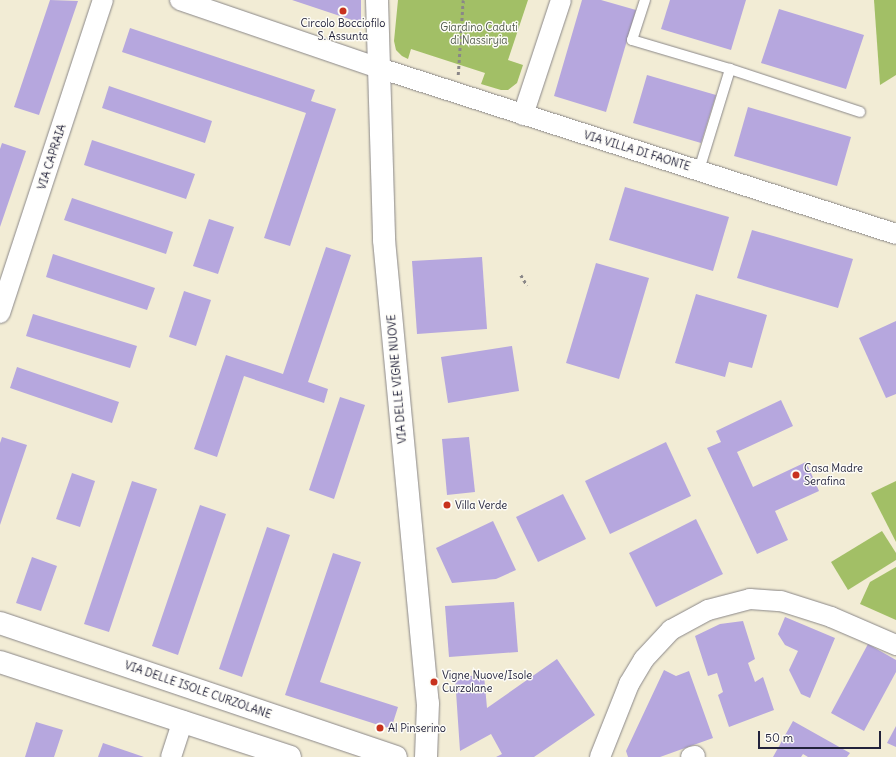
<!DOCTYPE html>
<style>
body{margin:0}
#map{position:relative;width:896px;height:757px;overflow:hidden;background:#f2ecd5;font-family:Delius,sans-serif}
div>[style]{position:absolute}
.green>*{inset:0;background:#a2bf66}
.building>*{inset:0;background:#b6a7de}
.path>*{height:2.5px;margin-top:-1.25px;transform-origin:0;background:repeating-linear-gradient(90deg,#8a8788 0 3px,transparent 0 6px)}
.roads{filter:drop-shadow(0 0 1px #8a8788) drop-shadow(0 0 1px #8a8788)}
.service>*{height:10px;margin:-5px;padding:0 5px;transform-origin:5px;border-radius:5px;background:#fff}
.minor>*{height:20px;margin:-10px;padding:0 10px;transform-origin:10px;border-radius:10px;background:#fff}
.tertiary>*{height:22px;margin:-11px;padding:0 11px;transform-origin:11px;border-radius:11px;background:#fff}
.dots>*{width:11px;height:11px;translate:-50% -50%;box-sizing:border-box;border:2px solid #fdfcf7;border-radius:50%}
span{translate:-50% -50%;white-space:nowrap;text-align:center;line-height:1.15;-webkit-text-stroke:3px #fdfcf7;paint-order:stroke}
.poi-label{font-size:11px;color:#22223b}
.left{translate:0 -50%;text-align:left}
.park-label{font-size:11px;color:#4f594a}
.street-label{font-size:11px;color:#22223b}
.scale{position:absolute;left:758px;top:731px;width:123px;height:18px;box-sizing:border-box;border:2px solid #22223b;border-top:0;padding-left:5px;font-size:12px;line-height:14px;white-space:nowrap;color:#22223b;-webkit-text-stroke:3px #fdfcf7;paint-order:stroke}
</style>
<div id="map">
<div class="green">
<i style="clip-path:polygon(398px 0,528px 0,508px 60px,523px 65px,517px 83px,508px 90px,501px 90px,481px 84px,485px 73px,411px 49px,408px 59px,402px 56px,396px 50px,394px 41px)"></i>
<i style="clip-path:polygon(874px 0,896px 0,896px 75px,880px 85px)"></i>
<i style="clip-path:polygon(896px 481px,896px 542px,871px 493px)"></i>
<i style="clip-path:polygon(882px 531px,896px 553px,896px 560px,848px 590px,831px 562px)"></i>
<i style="clip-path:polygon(896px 567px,896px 620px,860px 604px,870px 582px)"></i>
</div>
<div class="building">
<i style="clip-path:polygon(50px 0,78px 1px,39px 115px,14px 107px)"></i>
<i style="clip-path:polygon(292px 0,361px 0,361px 23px)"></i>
<i style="clip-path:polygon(582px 0,601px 0,636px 10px,606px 112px,554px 96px)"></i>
<i style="clip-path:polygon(670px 0,746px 0,731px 50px,661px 29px)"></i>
<i style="clip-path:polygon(779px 9px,864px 35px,846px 89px,761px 63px)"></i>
<i style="clip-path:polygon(130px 28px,315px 90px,311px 101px,336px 109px,290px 246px,264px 238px,306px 113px,122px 52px)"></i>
<i style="clip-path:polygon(647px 75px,716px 95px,701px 143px,633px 123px)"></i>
<i style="clip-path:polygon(109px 86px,212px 121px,205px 143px,102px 108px)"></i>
<i style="clip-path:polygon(748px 107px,851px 137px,837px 186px,734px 156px)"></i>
<i style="clip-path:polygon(92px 140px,195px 174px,186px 199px,84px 165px)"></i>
<i style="clip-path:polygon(2px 143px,26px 151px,0 227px,0 149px)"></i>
<i style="clip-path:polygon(625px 187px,729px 217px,713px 271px,609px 240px)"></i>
<i style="clip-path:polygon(72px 198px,173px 232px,166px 254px,64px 220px)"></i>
<i style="clip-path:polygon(209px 219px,234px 227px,218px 274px,193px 266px)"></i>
<i style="clip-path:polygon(752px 230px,853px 259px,838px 308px,737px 278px)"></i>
<i style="clip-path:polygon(326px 247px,351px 255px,308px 382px,328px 389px,324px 403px,244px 376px,217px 457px,194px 449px,226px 355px,283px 374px)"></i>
<i style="clip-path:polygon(53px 254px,155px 288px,147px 310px,46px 277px)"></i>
<i style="clip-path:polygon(482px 257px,487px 329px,417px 334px,412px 261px)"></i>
<i style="clip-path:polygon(596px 263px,649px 278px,619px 379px,566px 363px)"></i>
<i style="clip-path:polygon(184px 291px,211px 300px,196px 346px,169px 337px)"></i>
<i style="clip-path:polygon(696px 294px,767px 315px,752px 368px,729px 362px,725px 377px,675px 363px)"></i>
<i style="clip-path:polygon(33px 314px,137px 346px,130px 368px,26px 336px)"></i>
<i style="clip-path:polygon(896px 321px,896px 394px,886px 398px,859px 338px)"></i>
<i style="clip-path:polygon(512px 346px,519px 391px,448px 403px,441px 357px)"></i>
<i style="clip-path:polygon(17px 367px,119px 402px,112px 423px,10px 388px)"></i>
<i style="clip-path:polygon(340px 397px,365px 405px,334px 499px,309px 490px)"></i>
<i style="clip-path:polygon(781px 400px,793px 426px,737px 452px,753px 487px,806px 462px,819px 491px,775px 511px,788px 540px,757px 554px,707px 448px,721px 442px,716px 431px)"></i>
<i style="clip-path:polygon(2px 437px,27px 445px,0 525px,0 443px)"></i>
<i style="clip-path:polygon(469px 437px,475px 492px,447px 495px,442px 439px)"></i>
<i style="clip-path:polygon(666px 442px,691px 496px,610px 534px,585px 481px)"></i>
<i style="clip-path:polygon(72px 473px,95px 481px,80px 527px,56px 519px)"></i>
<i style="clip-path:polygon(132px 481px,157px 489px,109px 632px,84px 624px)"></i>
<i style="clip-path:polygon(563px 494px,586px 539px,538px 562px,516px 517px)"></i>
<i style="clip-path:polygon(200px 505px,226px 514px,178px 655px,152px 646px)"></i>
<i style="clip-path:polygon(696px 519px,723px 574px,656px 607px,629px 553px)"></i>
<i style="clip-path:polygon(493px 521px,516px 570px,496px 579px,452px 583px,436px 548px)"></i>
<i style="clip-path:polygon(267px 527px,290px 535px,242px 677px,219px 669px)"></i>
<i style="clip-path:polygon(333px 553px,361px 562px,320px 682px,398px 707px,391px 729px,285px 695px)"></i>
<i style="clip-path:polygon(32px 557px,57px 566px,41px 611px,16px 603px)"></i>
<i style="clip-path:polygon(514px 602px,518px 652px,449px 657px,445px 606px)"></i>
<i style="clip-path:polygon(785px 617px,835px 638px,810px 698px,801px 694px,789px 670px,798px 651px,785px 645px,778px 634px)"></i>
<i style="clip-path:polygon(743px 621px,755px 659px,748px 663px,755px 682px,763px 677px,774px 710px,729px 727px,718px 695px,723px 692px,717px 673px,708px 676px,695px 636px,720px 624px)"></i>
<i style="clip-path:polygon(868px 644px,896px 660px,896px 672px,864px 731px,831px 713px)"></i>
<i style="clip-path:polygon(557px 659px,595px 715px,534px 757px,496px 757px,502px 754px,491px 734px,460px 751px,455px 677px,484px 675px,487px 708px)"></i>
<i style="clip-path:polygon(664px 670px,676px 676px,689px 671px,713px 738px,660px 757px,628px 757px,626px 751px)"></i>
<i style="clip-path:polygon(793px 721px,850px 753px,847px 757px,808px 757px,803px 754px,801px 757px,773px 757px)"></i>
<i style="clip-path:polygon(36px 722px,63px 730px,54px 757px,25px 757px)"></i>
<i style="clip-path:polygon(896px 726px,896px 747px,887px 743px)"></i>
<i style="clip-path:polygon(103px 743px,144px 757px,98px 757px)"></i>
</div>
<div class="path">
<i style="left:458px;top:75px;width:75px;rotate:-86.2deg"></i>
<i style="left:521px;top:275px;width:12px;rotate:59deg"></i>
</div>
<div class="roads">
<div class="service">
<i style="left:645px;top:0;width:42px;rotate:108deg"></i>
<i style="left:632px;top:40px;width:102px;rotate:16.5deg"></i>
<i style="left:699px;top:170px;width:106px;rotate:-72.9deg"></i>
<i style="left:730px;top:69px;width:137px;rotate:18.3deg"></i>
</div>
<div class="minor">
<i style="left:180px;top:0;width:210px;rotate:18.9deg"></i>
<i style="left:379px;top:68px;width:543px;rotate:17.8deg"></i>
<i style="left:523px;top:115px;width:121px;rotate:-71.7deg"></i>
<i style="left:0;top:313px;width:330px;rotate:-71.8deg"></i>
<i style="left:171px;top:757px;width:38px;rotate:-72deg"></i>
<i style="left:600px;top:757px;width:79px;rotate:-68.3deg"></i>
<i style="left:629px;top:684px;width:29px;rotate:-59deg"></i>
<i style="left:644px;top:659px;width:40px;rotate:-47deg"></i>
<i style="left:671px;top:630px;width:42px;rotate:-28.4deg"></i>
<i style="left:708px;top:610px;width:43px;rotate:-14.7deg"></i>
<i style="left:750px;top:599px;width:31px;rotate:4deg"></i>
<i style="left:781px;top:601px;width:52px;rotate:17.7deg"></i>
<i style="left:831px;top:617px;width:71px;rotate:23.3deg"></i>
<i style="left:691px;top:757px;width:4px;rotate:-14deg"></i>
</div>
<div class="tertiary">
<i style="left:377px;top:0;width:240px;rotate:88.3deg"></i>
<i style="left:384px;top:240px;width:465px;rotate:84.6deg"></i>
<i style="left:428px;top:703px;width:54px;rotate:92.1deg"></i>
<i style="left:0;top:623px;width:418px;rotate:18.7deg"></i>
<i style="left:0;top:662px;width:305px;rotate:18.1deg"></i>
</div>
</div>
<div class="dots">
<i style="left:343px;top:11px;background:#c8321e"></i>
<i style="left:796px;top:475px;background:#c8321e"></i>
<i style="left:447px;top:505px;background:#c8321e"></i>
<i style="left:434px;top:682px;background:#c8321e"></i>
<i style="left:380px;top:728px;background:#c8321e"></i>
</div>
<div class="poi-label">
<span style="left:343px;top:30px">Circolo Bocciofilo<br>S. Assunta</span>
<span class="left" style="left:804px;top:475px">Casa Madre<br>Serafina</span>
<span class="left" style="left:455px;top:505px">Villa Verde</span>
<span class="left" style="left:442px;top:682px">Vigne Nuove/Isole<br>Curzolane</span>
<span class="left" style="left:388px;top:728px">Al Pinserino</span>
</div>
<div class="park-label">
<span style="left:479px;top:34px">Giardino Caduti<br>di Nassiryia</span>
</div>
<div class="street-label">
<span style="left:637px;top:151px;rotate:17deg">VIA VILLA DI FAONTE</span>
<span style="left:52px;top:157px;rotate:-72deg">VIA CAPRAIA</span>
<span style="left:397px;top:379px;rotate:-95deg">VIA DELLE VIGNE NUOVE</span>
<span style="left:198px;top:690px;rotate:19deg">VIA DELLE ISOLE CURZOLANE</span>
</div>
<div class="scale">50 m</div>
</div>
